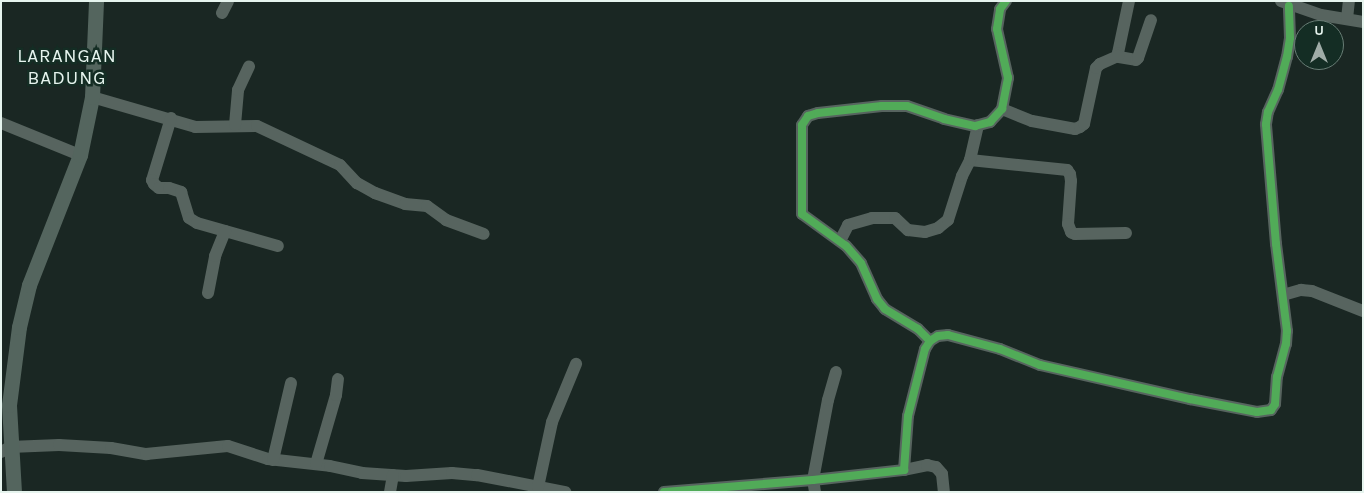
<!DOCTYPE html>
<style>
body{margin:0}
#map{position:relative;width:1364px;height:493px;overflow:hidden;background:#1a2723;font-family:Karla,sans-serif}
div>[style]{position:absolute}
.minor>*{height:12px;margin:-6px;padding:0 6px;transform-origin:6px;border-radius:6px;background:#57645f}
.major>*{height:15px;margin:-7.5px;padding:0 7.5px;transform-origin:7.5px;border-radius:7.5px;background:#54655e}
.cycleway>*{height:8px;margin:-4px;padding:0 4px;transform-origin:4px;border-radius:4px;background:#51ab58}
span{translate:-50% -50%;white-space:nowrap;text-align:center;line-height:1.15;-webkit-text-stroke:5px #142d24;paint-order:stroke}
.quarter-label{font-size:19px;color:#e6f4ee;letter-spacing:1px}
.frame{position:absolute;inset:0;border:2px solid #e6f4ee;pointer-events:none}
.north{position:absolute;left:1294px;top:20px;width:50px;height:50px;box-sizing:border-box;background:#142d24;border:1px solid #687d75;border-radius:50%;rotate:0deg;font-size:14px;font-weight:700;line-height:20px;text-align:center;color:#e6f4ee}
.north::after{content:'';display:block;margin:auto;width:18px;height:22px;background:#9faca7;clip-path:polygon(50% 0,100% 100%,50% 72%,0 100%)}
</style>
<div id="map">
<div class="minor">
<i style="left:1129px;top:1px;width:53px;rotate:101.9deg"></i>
<i style="left:1118px;top:53px;width:4px;rotate:76deg"></i>
<i style="left:1119px;top:57px;width:17px;rotate:10deg"></i>
<i style="left:1136px;top:60px;width:3px;rotate:-45deg"></i>
<i style="left:1138px;top:58px;width:40px;rotate:-71.1deg"></i>
<i style="left:1281px;top:1px;width:42px;rotate:19.3deg"></i>
<i style="left:1321px;top:15px;width:43px;rotate:9.5deg"></i>
<i style="left:222px;top:13px;width:13px;rotate:-63deg"></i>
<i style="left:1347px;top:19px;width:18px;rotate:-84deg"></i>
<i style="left:92px;top:97px;width:107px;rotate:16.2deg"></i>
<i style="left:195px;top:127px;width:62px;rotate:-0.9deg"></i>
<i style="left:257px;top:126px;width:92px;rotate:25.2deg"></i>
<i style="left:340px;top:165px;width:25px;rotate:47deg"></i>
<i style="left:357px;top:183px;width:21px;rotate:29deg"></i>
<i style="left:375px;top:193px;width:32px;rotate:20deg"></i>
<i style="left:405px;top:204px;width:22px;rotate:5deg"></i>
<i style="left:427px;top:206px;width:24px;rotate:36deg"></i>
<i style="left:446px;top:220px;width:40px;rotate:20.2deg"></i>
<i style="left:1002px;top:109px;width:32px;rotate:22deg"></i>
<i style="left:1032px;top:121px;width:44px;rotate:10.5deg"></i>
<i style="left:1075px;top:129px;width:5px;rotate:-22deg"></i>
<i style="left:1080px;top:127px;width:5px;rotate:-37deg"></i>
<i style="left:1084px;top:124px;width:57px;rotate:-77.9deg"></i>
<i style="left:1096px;top:68px;width:6px;rotate:-45deg"></i>
<i style="left:1100px;top:64px;width:20px;rotate:-24deg"></i>
<i style="left:171px;top:118px;width:65px;rotate:107deg"></i>
<i style="left:152px;top:180px;width:4px;rotate:63deg"></i>
<i style="left:154px;top:184px;width:6px;rotate:39deg"></i>
<i style="left:159px;top:188px;width:10px"></i>
<i style="left:169px;top:188px;width:13px;rotate:18deg"></i>
<i style="left:181px;top:192px;width:27px;rotate:73deg"></i>
<i style="left:189px;top:218px;width:9px;rotate:32deg"></i>
<i style="left:197px;top:223px;width:84px;rotate:15.9deg"></i>
<i style="left:1px;top:123px;width:85px;rotate:22.1deg"></i>
<i style="left:235px;top:125px;width:35px;rotate:-85deg"></i>
<i style="left:238px;top:90px;width:26px;rotate:-65deg"></i>
<i style="left:970px;top:160px;width:98px;rotate:5.9deg"></i>
<i style="left:1067px;top:170px;width:5px;rotate:53deg"></i>
<i style="left:1070px;top:174px;width:7px;rotate:82deg"></i>
<i style="left:1071px;top:181px;width:43px;rotate:94deg"></i>
<i style="left:1068px;top:224px;width:9px;rotate:69deg"></i>
<i style="left:1071px;top:232px;width:4px;rotate:27deg"></i>
<i style="left:1075px;top:234px;width:51px;rotate:-1.1deg"></i>
<i style="left:840px;top:241px;width:18px;rotate:-63deg"></i>
<i style="left:848px;top:225px;width:25px;rotate:-16deg"></i>
<i style="left:872px;top:218px;width:23px"></i>
<i style="left:895px;top:218px;width:18px;rotate:43deg"></i>
<i style="left:908px;top:230px;width:17px;rotate:7deg"></i>
<i style="left:925px;top:232px;width:14px;rotate:-17deg"></i>
<i style="left:938px;top:228px;width:13px;rotate:-39deg"></i>
<i style="left:948px;top:220px;width:46px;rotate:-72.3deg"></i>
<i style="left:962px;top:176px;width:18px;rotate:-63deg"></i>
<i style="left:970px;top:160px;width:36px;rotate:-77deg"></i>
<i style="left:208px;top:293px;width:38px;rotate:-79deg"></i>
<i style="left:215px;top:256px;width:27px;rotate:-68deg"></i>
<i style="left:1283px;top:295px;width:19px;rotate:-16deg"></i>
<i style="left:1301px;top:290px;width:11px;rotate:5deg"></i>
<i style="left:1312px;top:291px;width:55px;rotate:21.4deg"></i>
<i style="left:930px;top:341px;width:17px;rotate:-135deg"></i>
<i style="left:918px;top:329px;width:39px;rotate:-149deg"></i>
<i style="left:885px;top:309px;width:13px;rotate:-129deg"></i>
<i style="left:877px;top:299px;width:39px;rotate:-114deg"></i>
<i style="left:861px;top:263px;width:23px;rotate:-131deg"></i>
<i style="left:846px;top:246px;width:54px;rotate:-144deg"></i>
<i style="left:802px;top:214px;width:89px;rotate:-90deg"></i>
<i style="left:802px;top:125px;width:11px;rotate:-56deg"></i>
<i style="left:808px;top:116px;width:10px;rotate:-17deg"></i>
<i style="left:818px;top:113px;width:64px;rotate:-6.2deg"></i>
<i style="left:882px;top:106px;width:25px"></i>
<i style="left:907px;top:106px;width:39px;rotate:19deg"></i>
<i style="left:944px;top:119px;width:32px;rotate:13deg"></i>
<i style="left:975px;top:126px;width:16px;rotate:-15deg"></i>
<i style="left:990px;top:122px;width:18px;rotate:-47deg"></i>
<i style="left:1002px;top:109px;width:32px;rotate:-79deg"></i>
<i style="left:1008px;top:78px;width:50px;rotate:-102.7deg"></i>
<i style="left:997px;top:29px;width:20px;rotate:-81deg"></i>
<i style="left:1000px;top:9px;width:10px;rotate:-53deg"></i>
<i style="left:1px;top:452px;width:10px;rotate:-29deg"></i>
<i style="left:10px;top:447px;width:49px;rotate:-2.3deg"></i>
<i style="left:59px;top:445px;width:52px;rotate:3.3deg"></i>
<i style="left:111px;top:448px;width:36px;rotate:10deg"></i>
<i style="left:146px;top:454px;width:82px;rotate:-5.6deg"></i>
<i style="left:228px;top:446px;width:42px;rotate:18deg"></i>
<i style="left:268px;top:459px;width:62px;rotate:6.4deg"></i>
<i style="left:330px;top:466px;width:33px;rotate:12deg"></i>
<i style="left:362px;top:473px;width:44px;rotate:3.9deg"></i>
<i style="left:406px;top:476px;width:46px;rotate:-3.7deg"></i>
<i style="left:452px;top:473px;width:25px;rotate:5deg"></i>
<i style="left:477px;top:475px;width:90px;rotate:10.9deg"></i>
<i style="left:273px;top:460px;width:79px;rotate:-76.8deg"></i>
<i style="left:316px;top:464px;width:72px;rotate:-73.8deg"></i>
<i style="left:336px;top:395px;width:16px;rotate:-83deg"></i>
<i style="left:904px;top:470px;width:24px;rotate:-12deg"></i>
<i style="left:927px;top:465px;width:9px;rotate:13deg"></i>
<i style="left:936px;top:467px;width:9px;rotate:49deg"></i>
<i style="left:942px;top:474px;width:18px;rotate:84deg"></i>
<i style="left:538px;top:487px;width:66px;rotate:-77.8deg"></i>
<i style="left:552px;top:422px;width:63px;rotate:-67.5deg"></i>
<i style="left:390px;top:492px;width:17px;rotate:-80deg"></i>
<i style="left:664px;top:492px;width:149px;rotate:-4.6deg"></i>
<i style="left:813px;top:480px;width:92px;rotate:-6.3deg"></i>
<i style="left:904px;top:470px;width:54px;rotate:-85.8deg"></i>
<i style="left:908px;top:416px;width:69px;rotate:-75.8deg"></i>
<i style="left:925px;top:349px;width:9px;rotate:-58deg"></i>
<i style="left:930px;top:341px;width:9px;rotate:-32deg"></i>
<i style="left:938px;top:336px;width:10px;rotate:-6deg"></i>
<i style="left:948px;top:335px;width:54px;rotate:15.1deg"></i>
<i style="left:1000px;top:349px;width:43px;rotate:21.8deg"></i>
<i style="left:1040px;top:365px;width:154px;rotate:12.8deg"></i>
<i style="left:1190px;top:399px;width:68px;rotate:11deg"></i>
<i style="left:1257px;top:412px;width:14px;rotate:-8deg"></i>
<i style="left:1271px;top:410px;width:7px;rotate:-56deg"></i>
<i style="left:1275px;top:404px;width:27px;rotate:-86deg"></i>
<i style="left:1277px;top:377px;width:34px;rotate:-75deg"></i>
<i style="left:1286px;top:344px;width:13px;rotate:-86deg"></i>
<i style="left:1287px;top:331px;width:88px;rotate:-97.2deg"></i>
<i style="left:1276px;top:244px;width:120px;rotate:-94.8deg"></i>
<i style="left:1266px;top:124px;width:12px;rotate:-81deg"></i>
<i style="left:1268px;top:112px;width:24px;rotate:-66deg"></i>
<i style="left:1278px;top:90px;width:34px;rotate:-75deg"></i>
<i style="left:1287px;top:57px;width:19px;rotate:-81deg"></i>
<i style="left:1290px;top:38px;width:32px;rotate:-92deg"></i>
<i style="left:815px;top:492px;width:12px;rotate:-99deg"></i>
<i style="left:813px;top:480px;width:81px;rotate:-79.4deg"></i>
<i style="left:828px;top:400px;width:29px;rotate:-74deg"></i>
</div>
<div class="major">
<i style="left:14px;top:492px;width:87px;rotate:-93.3deg"></i>
<i style="left:9px;top:405px;width:79px;rotate:-82.7deg"></i>
<i style="left:19px;top:327px;width:43px;rotate:-76.6deg"></i>
<i style="left:29px;top:285px;width:140px;rotate:-68.6deg"></i>
<i style="left:80px;top:155px;width:59px;rotate:-78.3deg"></i>
<i style="left:92px;top:97px;width:96px;rotate:-87.6deg"></i>
</div>
<div class="cycleway">
<i style="left:930px;top:341px;width:17px;rotate:-135deg"></i>
<i style="left:918px;top:329px;width:39px;rotate:-149deg"></i>
<i style="left:885px;top:309px;width:13px;rotate:-129deg"></i>
<i style="left:877px;top:299px;width:39px;rotate:-114deg"></i>
<i style="left:861px;top:263px;width:23px;rotate:-131deg"></i>
<i style="left:846px;top:246px;width:54px;rotate:-144deg"></i>
<i style="left:802px;top:214px;width:89px;rotate:-90deg"></i>
<i style="left:802px;top:125px;width:11px;rotate:-56deg"></i>
<i style="left:808px;top:116px;width:10px;rotate:-17deg"></i>
<i style="left:818px;top:113px;width:64px;rotate:-6.2deg"></i>
<i style="left:882px;top:106px;width:25px"></i>
<i style="left:907px;top:106px;width:39px;rotate:19deg"></i>
<i style="left:944px;top:119px;width:32px;rotate:13deg"></i>
<i style="left:975px;top:126px;width:16px;rotate:-15deg"></i>
<i style="left:990px;top:122px;width:18px;rotate:-47deg"></i>
<i style="left:1002px;top:109px;width:32px;rotate:-79deg"></i>
<i style="left:1008px;top:78px;width:50px;rotate:-102.7deg"></i>
<i style="left:997px;top:29px;width:20px;rotate:-81deg"></i>
<i style="left:1000px;top:9px;width:10px;rotate:-53deg"></i>
<i style="left:664px;top:492px;width:149px;rotate:-4.6deg"></i>
<i style="left:813px;top:480px;width:92px;rotate:-6.3deg"></i>
<i style="left:904px;top:470px;width:54px;rotate:-85.8deg"></i>
<i style="left:908px;top:416px;width:69px;rotate:-75.8deg"></i>
<i style="left:925px;top:349px;width:9px;rotate:-58deg"></i>
<i style="left:930px;top:341px;width:9px;rotate:-32deg"></i>
<i style="left:938px;top:336px;width:10px;rotate:-6deg"></i>
<i style="left:948px;top:335px;width:54px;rotate:15.1deg"></i>
<i style="left:1000px;top:349px;width:43px;rotate:21.8deg"></i>
<i style="left:1040px;top:365px;width:154px;rotate:12.8deg"></i>
<i style="left:1190px;top:399px;width:68px;rotate:11deg"></i>
<i style="left:1257px;top:412px;width:14px;rotate:-8deg"></i>
<i style="left:1271px;top:410px;width:7px;rotate:-56deg"></i>
<i style="left:1275px;top:404px;width:27px;rotate:-86deg"></i>
<i style="left:1277px;top:377px;width:34px;rotate:-75deg"></i>
<i style="left:1286px;top:344px;width:13px;rotate:-86deg"></i>
<i style="left:1287px;top:331px;width:88px;rotate:-97.2deg"></i>
<i style="left:1276px;top:244px;width:120px;rotate:-94.8deg"></i>
<i style="left:1266px;top:124px;width:12px;rotate:-81deg"></i>
<i style="left:1268px;top:112px;width:24px;rotate:-66deg"></i>
<i style="left:1278px;top:90px;width:34px;rotate:-75deg"></i>
<i style="left:1287px;top:57px;width:19px;rotate:-81deg"></i>
<i style="left:1290px;top:38px;width:32px;rotate:-92deg"></i>
</div>
<div class="quarter-label">
<span style="left:67px;top:68px">LARANGAN<br>BADUNG</span>
</div>
<div class="frame"></div>
<div class="north">U</div>
</div>
